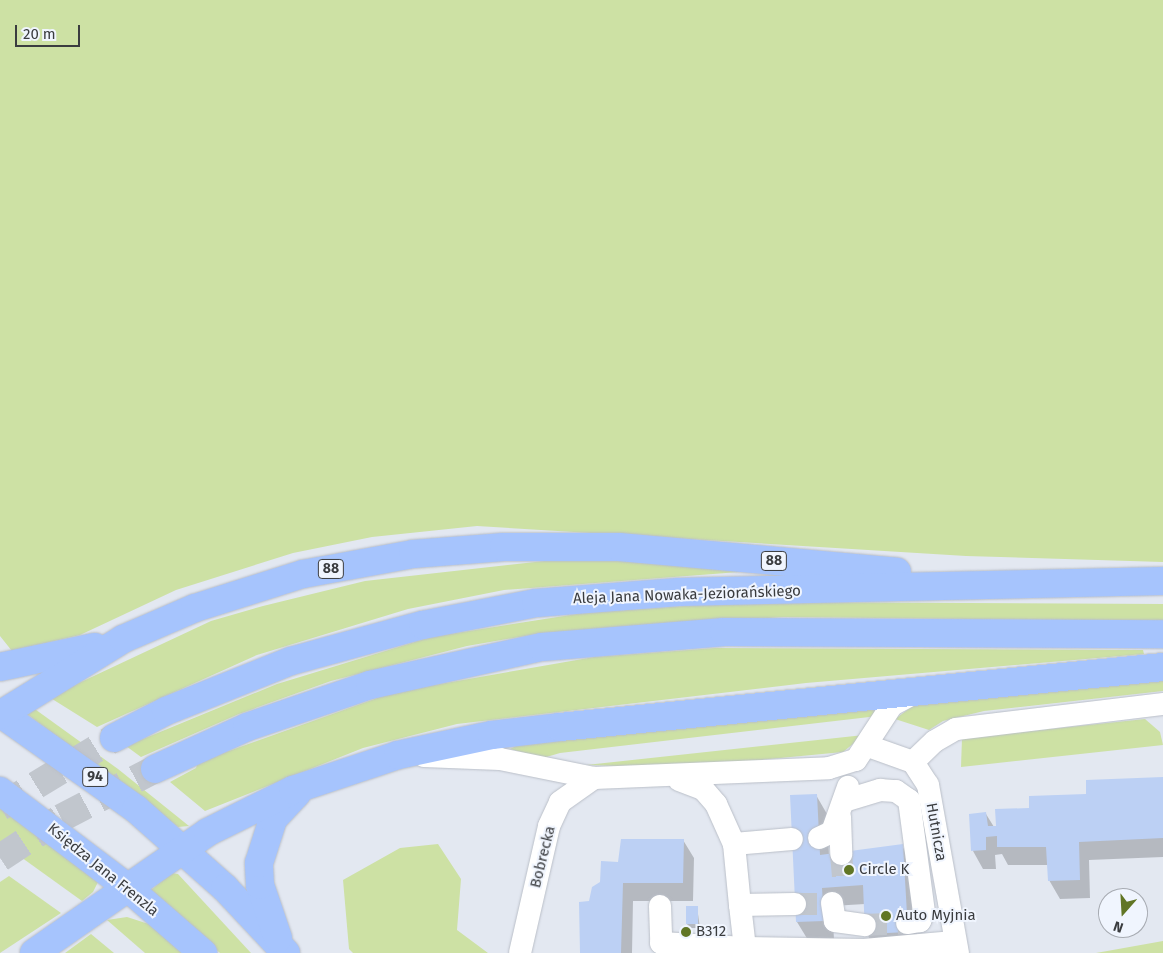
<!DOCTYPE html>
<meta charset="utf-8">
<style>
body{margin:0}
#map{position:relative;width:1163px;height:953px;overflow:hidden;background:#e3e8f1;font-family:"Fira Sans",sans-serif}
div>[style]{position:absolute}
.green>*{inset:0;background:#cde1a4}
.shadow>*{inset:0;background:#0003}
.building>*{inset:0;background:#bcd0f4;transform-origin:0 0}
.minor-tunnel>*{height:22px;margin-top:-11px;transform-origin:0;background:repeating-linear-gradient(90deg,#c1c6cd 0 22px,transparent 0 33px)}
.major-tunnel>*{height:28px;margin-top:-14px;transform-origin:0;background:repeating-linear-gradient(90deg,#c1c6cd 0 28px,transparent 0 42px)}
.roads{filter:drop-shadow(0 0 1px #babfc8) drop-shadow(0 0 1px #babfc8)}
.minor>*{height:22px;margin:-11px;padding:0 11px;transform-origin:11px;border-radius:11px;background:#fff}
.major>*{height:28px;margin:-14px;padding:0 14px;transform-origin:14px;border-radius:14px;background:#a6c4fd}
.dots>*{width:14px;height:14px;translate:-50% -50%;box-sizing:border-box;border:2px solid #f0f5fe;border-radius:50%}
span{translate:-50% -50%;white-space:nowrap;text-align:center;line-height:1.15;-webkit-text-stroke:4px #f0f5fe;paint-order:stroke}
.shield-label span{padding:1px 4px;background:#f0f5fe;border:1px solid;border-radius:4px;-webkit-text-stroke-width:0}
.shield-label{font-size:14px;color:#3a3c3f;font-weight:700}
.street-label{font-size:15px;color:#3a3c3f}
.poi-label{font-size:15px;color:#3a3c3f}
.left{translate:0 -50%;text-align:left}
.north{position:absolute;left:1098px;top:888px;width:50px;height:50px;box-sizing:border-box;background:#f0f5fe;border:1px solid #a7abb2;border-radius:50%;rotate:199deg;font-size:14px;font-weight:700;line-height:20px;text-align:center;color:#3a3c3f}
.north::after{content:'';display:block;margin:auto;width:18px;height:22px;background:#617625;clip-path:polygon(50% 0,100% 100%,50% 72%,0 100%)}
.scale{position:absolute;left:15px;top:25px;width:65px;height:22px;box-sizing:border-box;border:2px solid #3a3c3f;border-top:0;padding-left:6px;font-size:15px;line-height:18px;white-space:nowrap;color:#3a3c3f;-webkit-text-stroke:4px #f0f5fe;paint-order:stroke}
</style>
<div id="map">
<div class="green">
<div style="clip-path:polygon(0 0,1163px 0,1163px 562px,966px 556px,477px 526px,372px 537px,293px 553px,176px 590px,80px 635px,12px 651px,0 636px)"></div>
<div style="clip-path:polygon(553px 560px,652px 561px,752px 571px,504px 590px,408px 609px,257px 655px,97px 727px,49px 697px,211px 621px,263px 606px,365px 581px)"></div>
<div style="clip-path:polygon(743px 602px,1163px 604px,1163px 621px,783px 617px,542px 633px,467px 646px,331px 681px,239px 714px,141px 757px,126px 746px,277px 684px,431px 637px,583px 613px)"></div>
<div style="clip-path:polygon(715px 648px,1143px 650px,1144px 654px,806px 683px,457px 724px,363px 748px,205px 811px,170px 782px,196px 768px,198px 762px,394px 692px,594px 657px)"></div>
<div style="clip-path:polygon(1163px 679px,1163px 691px,984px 711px,943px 721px,929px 730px,895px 719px,914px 705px)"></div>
<div style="clip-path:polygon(32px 707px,118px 769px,189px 826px,178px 827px,27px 714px)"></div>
<div style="clip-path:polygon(874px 708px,878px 716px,560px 753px,543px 758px,510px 749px,518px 745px)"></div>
<div style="clip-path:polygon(1145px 719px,1160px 732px,1163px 745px,961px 767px,962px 738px)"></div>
<div style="clip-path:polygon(864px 735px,843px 752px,678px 768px,586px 765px)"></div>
<div style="clip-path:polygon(0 805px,99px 880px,93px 892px,82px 901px,0 842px)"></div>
<div style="clip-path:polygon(438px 844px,461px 879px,457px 930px,488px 953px,353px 953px,349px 949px,343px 880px,400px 848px)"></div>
<div style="clip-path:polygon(171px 873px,178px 874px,251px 953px,220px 953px,150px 891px)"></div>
<div style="clip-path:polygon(9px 876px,61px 913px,0 953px,0 882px)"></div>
<div style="clip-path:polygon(127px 917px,155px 926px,189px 953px,145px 953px,107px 920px)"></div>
<div style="clip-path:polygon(91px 934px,114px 953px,65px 953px)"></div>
<div style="clip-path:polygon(1163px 941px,1163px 953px,1096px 953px)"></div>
</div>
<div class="shadow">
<div style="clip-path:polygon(1163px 779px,1163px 857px,1089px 860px,1090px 898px,1060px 899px,1049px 880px,1048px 865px,1008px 865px,1002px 854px,995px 855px,996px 869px,983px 869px,973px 851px,971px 815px,986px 814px,994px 827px,1030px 809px)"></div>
<div style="clip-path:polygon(816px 795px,827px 814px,829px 855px,902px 846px,913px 864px,918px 950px,877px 952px,867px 934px,865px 904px,832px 906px,834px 939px,808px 940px,797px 922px,791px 796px)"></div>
<div style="clip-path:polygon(683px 840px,694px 858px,693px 901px,633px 901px,632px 953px,582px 953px,590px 902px,601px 883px,619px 863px)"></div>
<div style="clip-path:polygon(697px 907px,700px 928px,690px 928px,687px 924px)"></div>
</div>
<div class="building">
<div style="clip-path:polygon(1163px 777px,1163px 838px,1079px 842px,1080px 880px,1048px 881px,1046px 847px,997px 847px,997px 836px,986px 837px,986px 850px,971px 851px,969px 814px,986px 812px,988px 826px,996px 826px,995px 809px,1029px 808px,1029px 796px,1086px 794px,1086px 780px)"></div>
<div style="clip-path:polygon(817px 794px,820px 855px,903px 844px,908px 932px,865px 934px,863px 885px,822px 888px,824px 921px,796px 922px,790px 795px)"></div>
<div style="clip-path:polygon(621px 839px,684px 839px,683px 883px,623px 883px,621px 953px,580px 953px,579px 902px,589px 901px,592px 887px,600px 882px,601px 861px,618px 862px)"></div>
<div style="left:686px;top:906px;width:12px;height:18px"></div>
<div style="left:681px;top:929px;width:11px;height:7px"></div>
</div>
<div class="minor-tunnel">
<div style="left:841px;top:854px;width:32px;rotate:85deg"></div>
<div style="left:795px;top:904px;width:28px"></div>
<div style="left:865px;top:925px;width:42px;rotate:-2.7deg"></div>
</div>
<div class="major-tunnel">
<div style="left:0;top:807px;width:133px;rotate:-31.2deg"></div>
<div style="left:0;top:858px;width:73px;rotate:-33.3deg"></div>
<div style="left:61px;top:818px;width:106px;rotate:-27.5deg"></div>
</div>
<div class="roads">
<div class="minor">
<div style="left:868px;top:746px;width:48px;rotate:19.6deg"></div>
<div style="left:913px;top:762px;width:27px;rotate:57deg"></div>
<div style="left:928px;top:785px;width:171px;rotate:79.9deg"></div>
<div style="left:424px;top:756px;width:76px;rotate:2.3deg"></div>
<div style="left:500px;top:759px;width:96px;rotate:11.4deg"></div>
<div style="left:594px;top:778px;width:235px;rotate:-2.4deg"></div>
<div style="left:829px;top:768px;width:28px;rotate:-17deg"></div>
<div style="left:856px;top:760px;width:66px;rotate:-56.8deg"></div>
<div style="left:892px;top:705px;width:24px;rotate:-28deg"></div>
<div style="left:913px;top:762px;width:30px;rotate:-44deg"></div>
<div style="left:935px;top:741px;width:24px;rotate:-30deg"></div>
<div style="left:956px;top:729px;width:209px;rotate:-6.9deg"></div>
<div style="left:679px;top:780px;width:26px;rotate:21deg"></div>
<div style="left:703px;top:789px;width:20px;rotate:49deg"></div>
<div style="left:716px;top:804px;width:44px;rotate:65.8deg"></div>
<div style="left:734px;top:844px;width:58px;rotate:-4.9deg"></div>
<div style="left:844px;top:801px;width:38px;rotate:-17deg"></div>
<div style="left:880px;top:790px;width:16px;rotate:4deg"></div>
<div style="left:896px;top:791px;width:16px;rotate:35deg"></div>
<div style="left:909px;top:800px;width:113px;rotate:82.4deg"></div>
<div style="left:924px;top:912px;width:10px;rotate:114deg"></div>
<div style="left:920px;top:921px;width:13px;rotate:171deg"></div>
<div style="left:840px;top:817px;width:37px;rotate:88deg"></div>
<div style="left:819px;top:838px;width:14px;rotate:-25deg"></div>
<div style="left:832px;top:832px;width:48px;rotate:-70.4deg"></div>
<div style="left:734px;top:844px;width:61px;rotate:84.4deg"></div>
<div style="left:740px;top:905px;width:55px;rotate:-1deg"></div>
<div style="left:832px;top:903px;width:18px;rotate:81deg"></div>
<div style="left:835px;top:921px;width:30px;rotate:8deg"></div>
<div style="left:740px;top:905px;width:43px;rotate:83.4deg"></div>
<div style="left:745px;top:948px;width:119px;rotate:1deg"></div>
<div style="left:864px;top:950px;width:90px;rotate:-5.1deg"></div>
<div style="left:660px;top:906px;width:37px;rotate:88deg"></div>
<div style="left:661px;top:943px;width:84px;rotate:3.4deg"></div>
<div style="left:520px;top:953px;width:130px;rotate:-77.1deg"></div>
<div style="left:549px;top:826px;width:26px;rotate:-65deg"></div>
<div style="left:560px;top:802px;width:42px;rotate:-35.2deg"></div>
</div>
<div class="major">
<div style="left:0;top:667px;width:97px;rotate:-11.9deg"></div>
<div style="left:0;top:713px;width:166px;rotate:35.2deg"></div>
<div style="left:136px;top:809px;width:119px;rotate:41.6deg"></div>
<div style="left:225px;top:888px;width:89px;rotate:46.8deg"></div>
<div style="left:0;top:715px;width:145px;rotate:-31.7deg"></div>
<div style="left:123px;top:639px;width:78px;rotate:-23.3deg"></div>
<div style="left:195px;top:608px;width:113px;rotate:-17.5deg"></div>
<div style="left:303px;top:574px;width:112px;rotate:-10.3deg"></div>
<div style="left:413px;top:554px;width:91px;rotate:-4.4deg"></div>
<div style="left:504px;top:547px;width:115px"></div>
<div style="left:619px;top:547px;width:279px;rotate:5.1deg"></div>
<div style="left:114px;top:738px;width:59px;rotate:-27.4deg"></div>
<div style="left:166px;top:711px;width:135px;rotate:-21.8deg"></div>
<div style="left:291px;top:661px;width:137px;rotate:-15.3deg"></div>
<div style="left:423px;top:625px;width:115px;rotate:-11deg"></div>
<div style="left:536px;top:603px;width:143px;rotate:-4.4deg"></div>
<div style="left:679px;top:592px;width:484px;rotate:-1.3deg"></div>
<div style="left:155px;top:769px;width:101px;rotate:-24.5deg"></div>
<div style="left:247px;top:727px;width:130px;rotate:-18.9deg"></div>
<div style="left:370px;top:685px;width:176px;rotate:-12.5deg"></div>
<div style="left:542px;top:647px;width:183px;rotate:-4.7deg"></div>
<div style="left:724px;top:632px;width:439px;rotate:0.3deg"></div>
<div style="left:0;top:791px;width:159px;rotate:37.1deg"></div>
<div style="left:127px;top:887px;width:101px;rotate:41deg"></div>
<div style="left:278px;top:938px;width:56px;rotate:-108.8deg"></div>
<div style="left:260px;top:885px;width:22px;rotate:-93deg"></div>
<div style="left:259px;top:863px;width:46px;rotate:-72.3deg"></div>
<div style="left:273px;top:819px;width:35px;rotate:-47deg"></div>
<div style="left:34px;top:953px;width:212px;rotate:-34.8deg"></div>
<div style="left:208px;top:832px;width:95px;rotate:-26.3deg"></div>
<div style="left:293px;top:790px;width:111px;rotate:-18.4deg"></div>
<div style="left:398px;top:755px;width:96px;rotate:-12deg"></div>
<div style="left:492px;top:735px;width:68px;rotate:-6.7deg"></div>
<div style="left:560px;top:727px;width:606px;rotate:-5.68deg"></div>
</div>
</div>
<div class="dots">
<div style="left:849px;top:870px;background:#617625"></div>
<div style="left:886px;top:916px;background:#617625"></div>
<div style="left:686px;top:932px;background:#617625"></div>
</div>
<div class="shield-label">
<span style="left:774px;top:561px">88</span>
<span style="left:331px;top:569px">88</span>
<span style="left:95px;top:777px">94</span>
</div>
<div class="street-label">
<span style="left:687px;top:595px;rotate:-2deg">Aleja Jana Nowaka-Jeziorańskiego</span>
<span style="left:936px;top:832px;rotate:80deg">Hutnicza</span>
<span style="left:543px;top:857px;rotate:-76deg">Bobrecka</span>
<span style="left:103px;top:870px;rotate:39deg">Księdza Jana Frenzla</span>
</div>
<div class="poi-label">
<span class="left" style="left:859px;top:870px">Circle K</span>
<span class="left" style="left:896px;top:916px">Auto Myjnia</span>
<span class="left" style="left:696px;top:932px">B312</span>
</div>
<div class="north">N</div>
<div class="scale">20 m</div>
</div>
